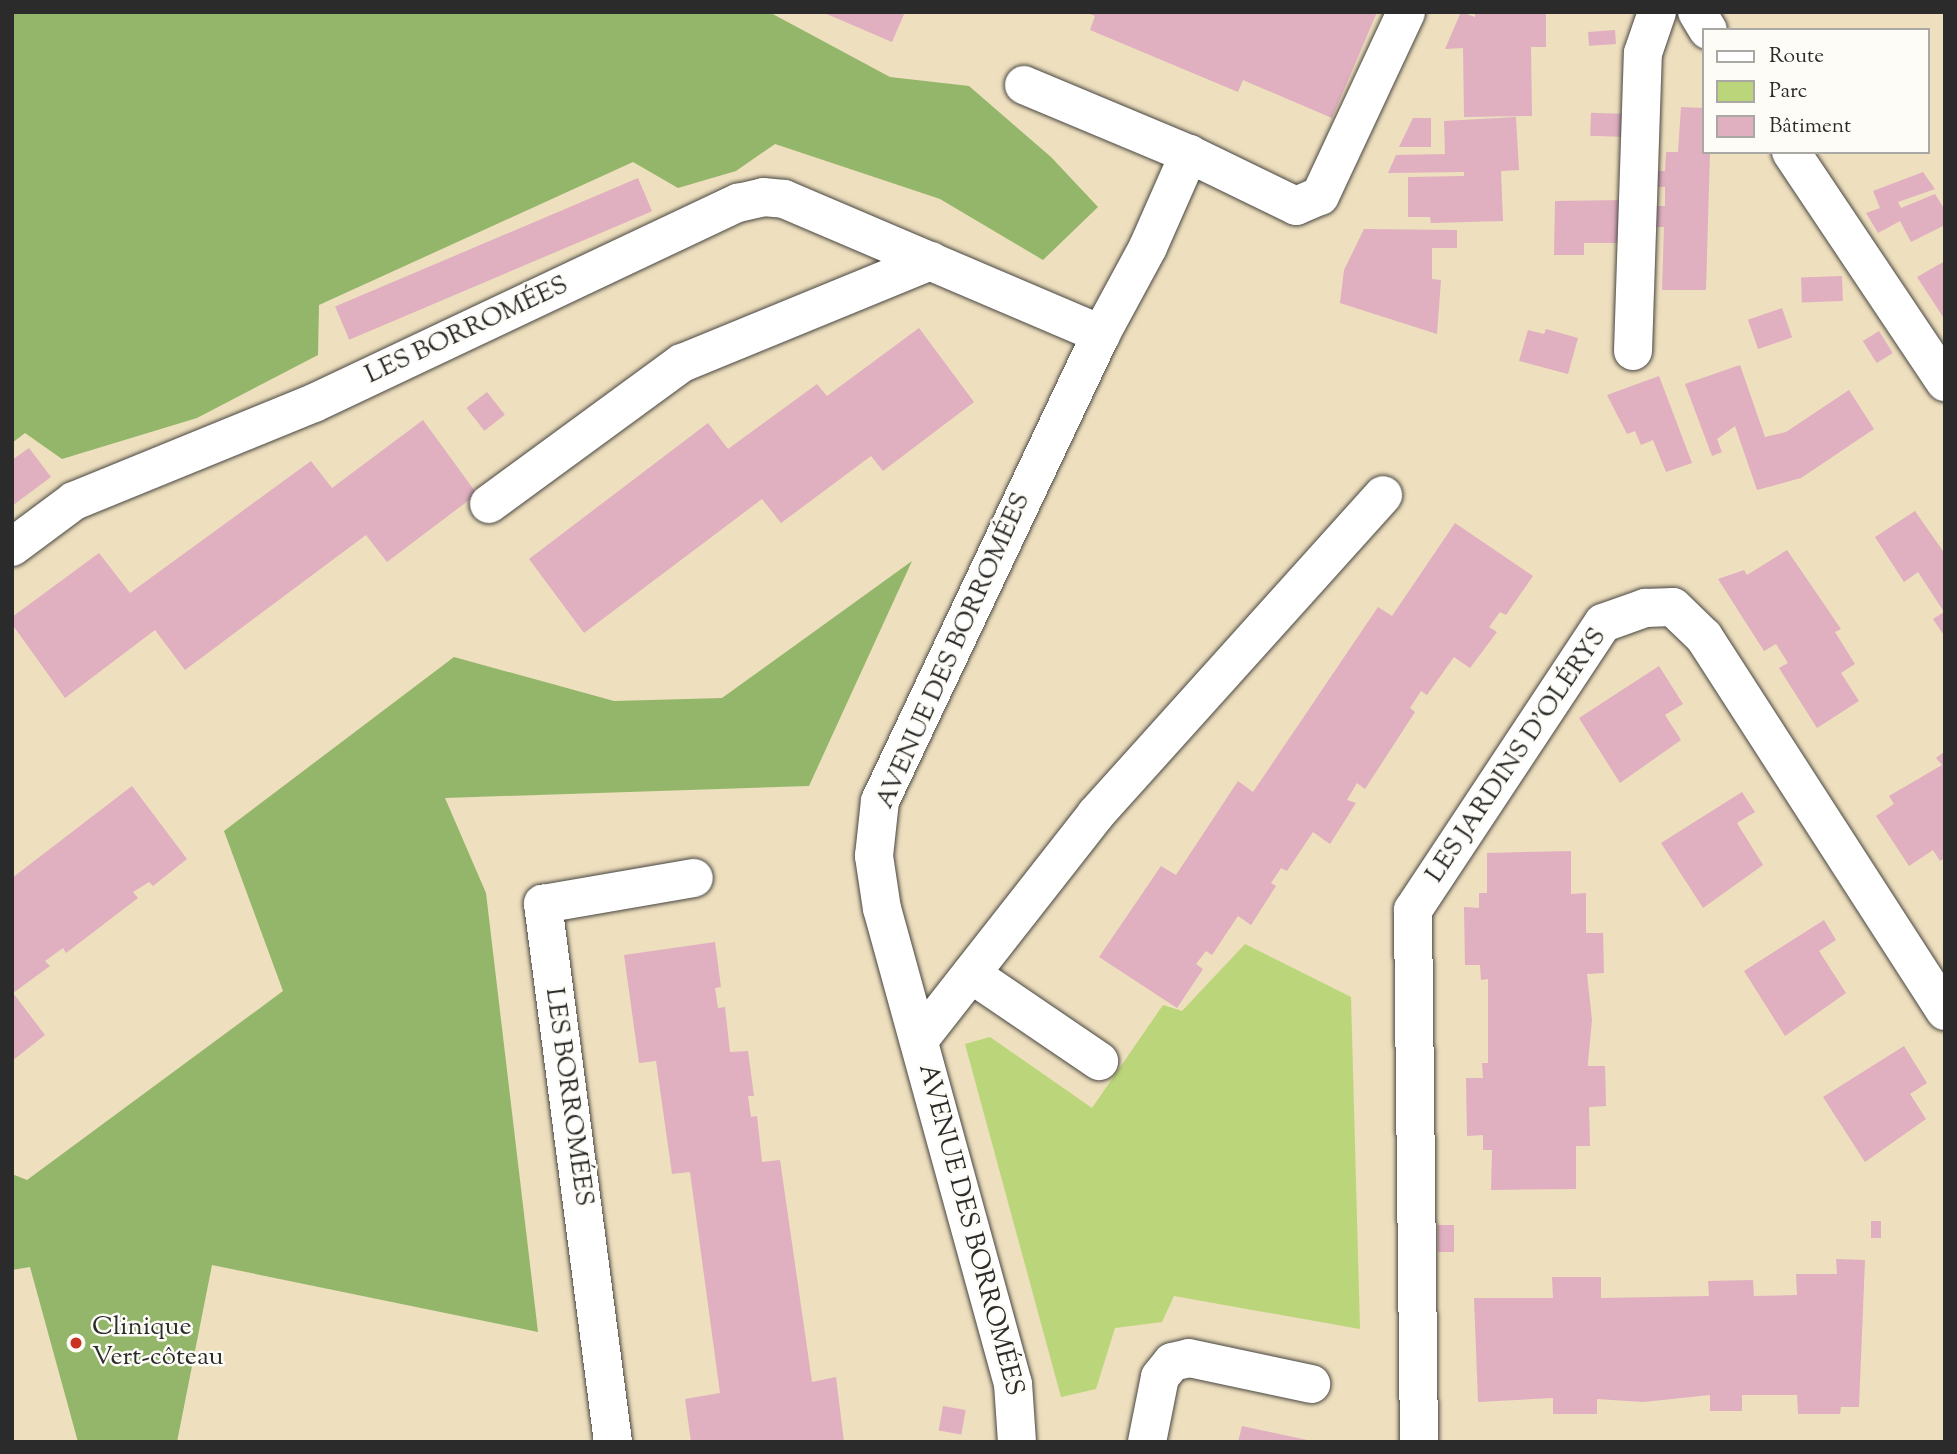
<!DOCTYPE html>
<meta charset="utf-8">
<style>
body{margin:0}
#map{position:relative;width:1957px;height:1454px;overflow:hidden;background:#eedfbe;font-family:"Sorts Mill Goudy",serif}
div>[style]{position:absolute}
.green>*{inset:0;background:#bbd57a}
.forest>*{inset:0;background:#94b66a}
.building>*{inset:0;background:#e0afc0;transform-origin:0 0}
.roads{filter:drop-shadow(0 0 2px #484641) drop-shadow(0 0 2px #484641)}
.minor>*{height:38px;margin:-19px;padding:0 19px;transform-origin:19px;border-radius:19px;background:#fff}
.dots>*{width:19px;height:19px;translate:-50% -50%;box-sizing:border-box;border:4px solid #fdfcf7;border-radius:50%}
span{translate:-50% -50%;white-space:nowrap;text-align:center;line-height:1.15;-webkit-text-stroke:5px #fdfcf7;paint-order:stroke}
.street-label{font-size:26px;color:#2b2b2b}
.poi-label{font-size:26px;color:#2b2b2b}
.left{translate:0 -50%;text-align:left}
.frame{position:absolute;inset:0;border:14px solid #2b2b2b;pointer-events:none}
.legend{position:absolute;left:1702px;top:28px;width:228px;height:126px;box-sizing:border-box;background:#fdfcf7;border:2px solid #a9a8a5;margin:0;padding:9px 12px;list-style:none;font-size:21px;color:#2b2b2b}
.legend li{display:flex;align-items:center;gap:14px;height:35px}
.legend b{width:35px;border:2px solid #a9a8a5}
</style>
<div id="map">
<div class="green">
<div style="clip-path:polygon(1245px 944px,1351px 997px,1360px 1329px,1174px 1296px,1162px 1322px,1115px 1328px,1096px 1389px,1061px 1397px,965px 1044px,990px 1037px,1092px 1108px,1163px 1005px,1182px 1011px)"></div>
</div>
<div class="forest">
<div style="clip-path:polygon(12px 12px,769px 12px,890px 77px,969px 86px,1051px 157px,1098px 207px,1043px 260px,940px 199px,775px 144px,736px 171px,678px 188px,633px 162px,319px 305px,318px 355px,197px 418px,62px 459px,25px 433px,12px 443px)"></div>
<div style="clip-path:polygon(912px 561px,809px 786px,445px 798px,486px 893px,538px 1332px,212px 1265px,177px 1442px,78px 1442px,30px 1267px,12px 1270px,12px 1174px,27px 1180px,283px 991px,224px 831px,454px 657px,614px 701px,722px 698px)"></div>
</div>
<div class="building">
<div style="clip-path:polygon(822px 12px,905px 12px,892px 42px)"></div>
<div style="clip-path:polygon(1085px 12px,1377px 12px,1332px 118px,1243px 80px,1238px 92px,1090px 30px,1095px 16px)"></div>
<div style="clip-path:polygon(1461px 12px,1475px 17px,1475px 12px,1546px 12px,1546px 47px,1531px 47px,1532px 116px,1464px 117px,1463px 48px,1445px 49px)"></div>
<div style="left:1615px;top:30px;width:14px;height:27px;rotate:86deg"></div>
<div style="clip-path:polygon(1681px 107px,1703px 108px,1703px 152px,1710px 152px,1706px 290px,1662px 290px,1664px 227px,1656px 227px,1656px 206px,1665px 206px,1665px 187px,1656px 187px,1656px 171px,1665px 171px,1666px 152px,1678px 152px)"></div>
<div style="left:1627px;top:114px;width:23px;height:36px;rotate:92deg"></div>
<div style="clip-path:polygon(1516px 117px,1519px 170px,1501px 171px,1503px 221px,1431px 223px,1430px 217px,1408px 217px,1408px 177px,1464px 176px,1464px 172px,1388px 173px,1396px 155px,1445px 154px,1444px 121px)"></div>
<div style="clip-path:polygon(1413px 118px,1431px 118px,1431px 147px,1399px 147px)"></div>
<div style="clip-path:polygon(1923px 172px,1935px 189px,1898px 202px,1901px 208px,1935px 194px,1945px 210px,1945px 225px,1911px 242px,1900px 221px,1878px 233px,1866px 213px,1880px 208px,1873px 191px)"></div>
<div style="left:638px;top:178px;width:36px;height:329px;rotate:67deg"></div>
<div style="clip-path:polygon(1624px 200px,1623px 243px,1584px 243px,1584px 255px,1554px 255px,1555px 201px)"></div>
<div style="clip-path:polygon(1364px 229px,1457px 230px,1457px 248px,1432px 248px,1432px 279px,1441px 280px,1437px 334px,1340px 303px,1344px 270px)"></div>
<div style="clip-path:polygon(1945px 261px,1945px 320px,1917px 277px)"></div>
<div style="left:1842px;top:276px;width:25px;height:41px;rotate:88deg"></div>
<div style="left:1782px;top:308px;width:31px;height:36px;rotate:71deg"></div>
<div style="clip-path:polygon(919px 328px,974px 402px,883px 471px,871px 456px,781px 523px,762px 499px,584px 633px,529px 559px,708px 423px,728px 449px,817px 384px,827px 396px)"></div>
<div style="clip-path:polygon(1546px 329px,1578px 338px,1568px 374px,1519px 361px,1528px 330px,1544px 334px)"></div>
<div style="left:1879px;top:331px;width:26px;height:19px;rotate:58deg"></div>
<div style="clip-path:polygon(1740px 365px,1765px 437px,1786px 432px,1849px 390px,1874px 429px,1801px 478px,1757px 490px,1735px 426px,1717px 439px,1722px 452px,1712px 456px,1685px 384px)"></div>
<div style="clip-path:polygon(1659px 376px,1692px 463px,1666px 472px,1653px 440px,1641px 445px,1635px 431px,1627px 434px,1607px 395px)"></div>
<div style="left:487px;top:392px;width:29px;height:26px;rotate:52deg"></div>
<div style="clip-path:polygon(423px 420px,477px 494px,387px 562px,366px 535px,185px 670px,155px 630px,65px 698px,12px 624px,12px 617px,99px 553px,130px 593px,311px 461px,332px 488px)"></div>
<div style="clip-path:polygon(29px 448px,51px 477px,12px 506px,12px 460px)"></div>
<div style="clip-path:polygon(1915px 511px,1945px 554px,1945px 637px,1933px 619px,1944px 612px,1918px 572px,1904px 582px,1875px 537px)"></div>
<div style="clip-path:polygon(1455px 523px,1533px 576px,1506px 615px,1500px 612px,1489px 627px,1497px 632px,1470px 668px,1454px 657px,1427px 695px,1421px 691px,1410px 708px,1415px 712px,1365px 789px,1357px 783px,1347px 800px,1356px 803px,1330px 844px,1313px 832px,1287px 871px,1281px 868px,1271px 883px,1276px 886px,1251px 925px,1238px 916px,1212px 955px,1206px 951px,1196px 964px,1203px 969px,1177px 1008px,1099px 957px,1161px 866px,1176px 875px,1238px 781px,1253px 792px,1378px 607px,1392px 616px)"></div>
<div style="clip-path:polygon(1787px 550px,1841px 629px,1835px 632px,1855px 664px,1841px 673px,1859px 701px,1817px 728px,1779px 668px,1788px 663px,1776px 644px,1764px 651px,1718px 579px,1744px 570px,1747px 575px)"></div>
<div style="clip-path:polygon(1659px 666px,1683px 704px,1665px 715px,1681px 740px,1620px 783px,1579px 718px)"></div>
<div style="clip-path:polygon(1945px 751px,1945px 858px,1940px 861px,1933px 850px,1909px 866px,1876px 816px,1894px 804px,1889px 796px,1942px 765px,1936px 758px)"></div>
<div style="clip-path:polygon(132px 786px,187px 859px,153px 886px,149px 882px,133px 892px,138px 898px,66px 953px,63px 948px,45px 961px,50px 966px,13px 993px,45px 1035px,12px 1061px,12px 878px)"></div>
<div style="clip-path:polygon(1742px 792px,1755px 812px,1737px 823px,1763px 865px,1703px 908px,1661px 843px)"></div>
<div style="clip-path:polygon(1571px 851px,1571px 894px,1586px 893px,1586px 933px,1603px 933px,1604px 973px,1587px 974px,1592px 1020px,1588px 1062px,1588px 1066px,1605px 1066px,1606px 1106px,1589px 1107px,1590px 1146px,1576px 1146px,1576px 1189px,1491px 1190px,1492px 1150px,1483px 1150px,1483px 1135px,1467px 1136px,1466px 1078px,1483px 1078px,1482px 1063px,1488px 1063px,1488px 979px,1481px 980px,1480px 965px,1465px 965px,1464px 907px,1479px 908px,1479px 893px,1487px 893px,1487px 853px)"></div>
<div style="clip-path:polygon(1824px 920px,1836px 940px,1819px 951px,1846px 993px,1785px 1036px,1744px 971px)"></div>
<div style="clip-path:polygon(715px 942px,721px 987px,715px 988px,718px 1008px,725px 1007px,730px 1052px,748px 1051px,754px 1096px,748px 1096px,751px 1117px,757px 1116px,762px 1162px,780px 1160px,812px 1382px,836px 1377px,844px 1442px,691px 1442px,685px 1399px,720px 1393px,690px 1172px,672px 1174px,656px 1061px,639px 1063px,624px 955px)"></div>
<div style="clip-path:polygon(1904px 1046px,1927px 1083px,1910px 1094px,1926px 1119px,1865px 1162px,1823px 1097px)"></div>
<div style="left:1871px;top:1221px;width:10px;height:17px"></div>
<div style="left:1438px;top:1225px;width:16px;height:27px"></div>
<div style="clip-path:polygon(1836px 1259px,1865px 1260px,1859px 1407px,1841px 1407px,1840px 1414px,1798px 1414px,1797px 1395px,1742px 1395px,1742px 1411px,1710px 1411px,1710px 1395px,1643px 1402px,1597px 1399px,1597px 1414px,1553px 1414px,1553px 1398px,1478px 1402px,1474px 1298px,1553px 1298px,1552px 1277px,1601px 1277px,1601px 1298px,1709px 1296px,1708px 1281px,1753px 1280px,1754px 1296px,1797px 1295px,1796px 1274px,1837px 1274px)"></div>
<div style="left:943px;top:1406px;width:23px;height:25px;rotate:10deg"></div>
<div style="clip-path:polygon(1242px 1426px,1312px 1441px,1311px 1442px,1238px 1442px)"></div>
</div>
<div class="roads">
<div class="minor">
<div style="left:1697px;top:12px;width:21px;rotate:59deg"></div>
<div style="left:1024px;top:85px;width:179px;rotate:22.7deg"></div>
<div style="left:1189px;top:154px;width:119px;rotate:25.9deg"></div>
<div style="left:1296px;top:206px;width:26px;rotate:-23deg"></div>
<div style="left:1320px;top:196px;width:203px;rotate:-64.9deg"></div>
<div style="left:1791px;top:152px;width:277px;rotate:56.2deg"></div>
<div style="left:1633px;top:351px;width:298px;rotate:-88.1deg"></div>
<div style="left:1643px;top:53px;width:43px;rotate:-71.1deg"></div>
<div style="left:489px;top:504px;width:239px;rotate:-36.2deg"></div>
<div style="left:682px;top:363px;width:269px;rotate:-22.3deg"></div>
<div style="left:12px;top:547px;width:77px;rotate:-36.6deg"></div>
<div style="left:74px;top:501px;width:259px;rotate:-22.2deg"></div>
<div style="left:314px;top:403px;width:469px;rotate:-25.3deg"></div>
<div style="left:738px;top:203px;width:26px;rotate:-13deg"></div>
<div style="left:763px;top:197px;width:21px;rotate:5deg"></div>
<div style="left:784px;top:199px;width:345px;rotate:23.1deg"></div>
<div style="left:971px;top:974px;width:155px;rotate:34.2deg"></div>
<div style="left:919px;top:1040px;width:287px;rotate:-51.9deg"></div>
<div style="left:1096px;top:814px;width:429px;rotate:-48deg"></div>
<div style="left:613px;top:1442px;width:543px;rotate:-97.41deg"></div>
<div style="left:543px;top:904px;width:153px;rotate:-9.8deg"></div>
<div style="left:1017px;top:1442px;width:58px;rotate:-93.9deg"></div>
<div style="left:1013px;top:1384px;width:493px;rotate:-105.4deg"></div>
<div style="left:882px;top:909px;width:54px;rotate:-98.6deg"></div>
<div style="left:874px;top:856px;width:55px;rotate:-83.8deg"></div>
<div style="left:880px;top:801px;width:517px;rotate:-64.67deg"></div>
<div style="left:1101px;top:334px;width:99px;rotate:-61.6deg"></div>
<div style="left:1148px;top:247px;width:102px;rotate:-66.2deg"></div>
<div style="left:1147px;top:1442px;width:66px;rotate:-78.7deg"></div>
<div style="left:1160px;top:1377px;width:19px;rotate:-51deg"></div>
<div style="left:1172px;top:1362px;width:17px;rotate:-13deg"></div>
<div style="left:1189px;top:1358px;width:125px;rotate:12deg"></div>
<div style="left:1419px;top:1442px;width:532px;rotate:-90.65deg"></div>
<div style="left:1413px;top:910px;width:344px;rotate:-56.5deg"></div>
<div style="left:1603px;top:623px;width:45px;rotate:-19.7deg"></div>
<div style="left:1645px;top:608px;width:28px;rotate:-2deg"></div>
<div style="left:1673px;top:607px;width:43px;rotate:44.1deg"></div>
<div style="left:1704px;top:637px;width:445px;rotate:57.2deg"></div>
</div>
</div>
<div class="dots">
<div style="left:76px;top:1343px;background:#c8321e"></div>
</div>
<div class="street-label">
<span style="left:467px;top:331px;rotate:-25deg">LES BORROMÉES</span>
<span style="left:954px;top:651px;rotate:-66deg">AVENUE DES BORROMÉES</span>
<span style="left:1517px;top:756px;rotate:-56deg">LES JARDINS D'OLÉRYS</span>
<span style="left:568px;top:1097px;rotate:82deg">LES BORROMÉES</span>
<span style="left:970px;top:1230px;rotate:75deg">AVENUE DES BORROMÉES</span>
</div>
<div class="poi-label">
<span class="left" style="left:92px;top:1343px">Clinique<br>Vert-côteau</span>
</div>
<div class="frame"></div>
<ul class="legend">
<li><b style="height:9px;background:#fff"></b>Route</li>
<li><b style="height:19px;background:#bbd57a"></b>Parc</li>
<li><b style="height:19px;background:#e0afc0"></b>Bâtiment</li>
</ul>
</div>
